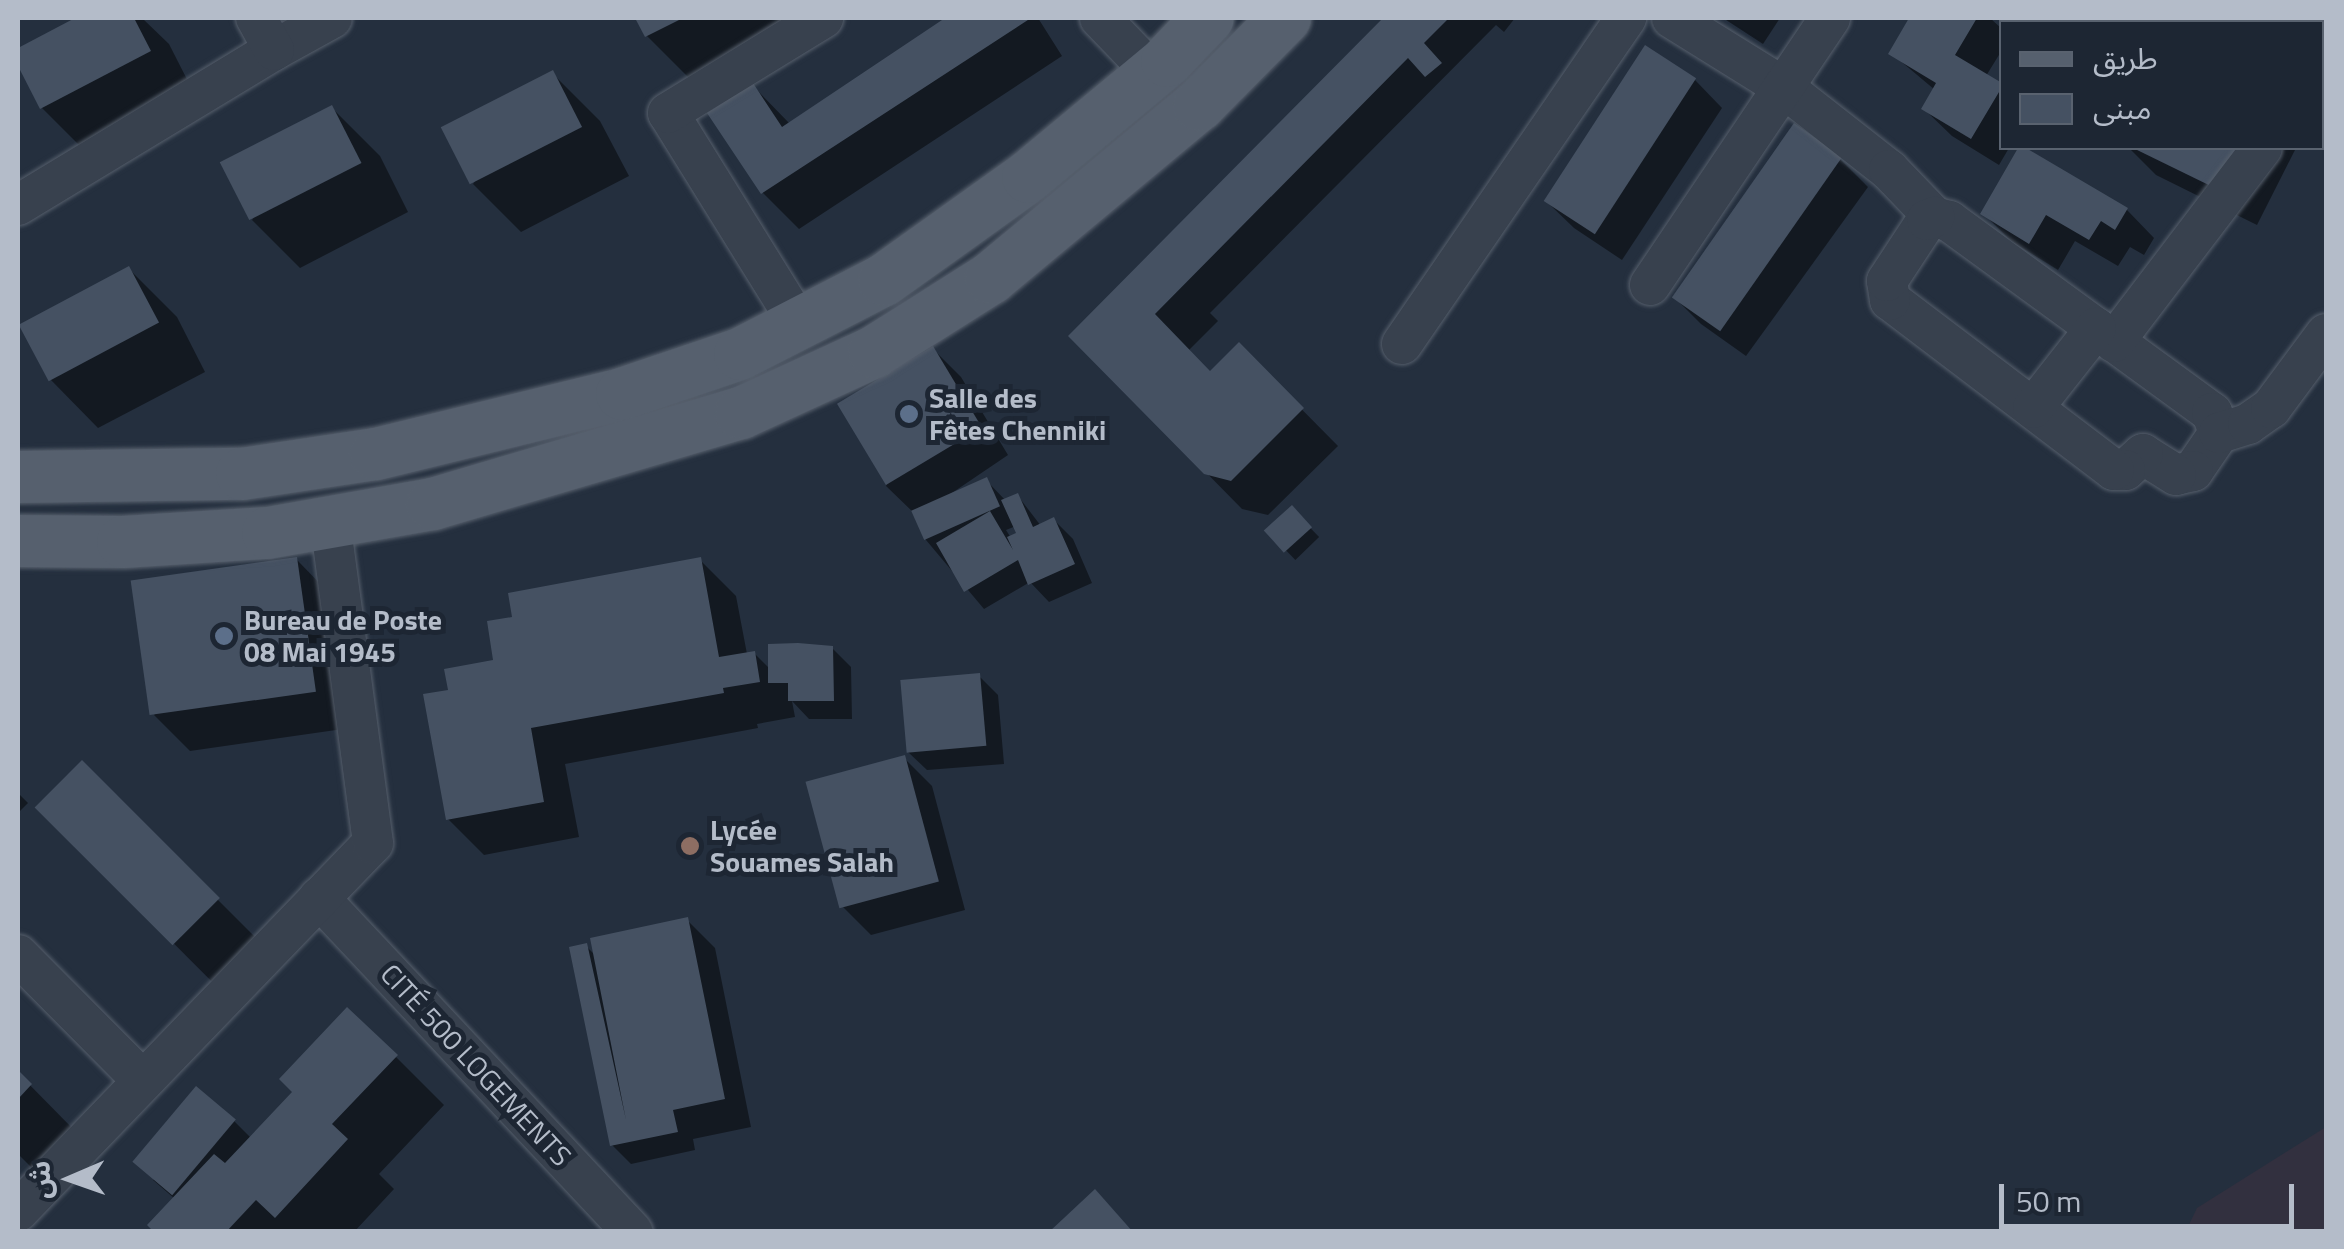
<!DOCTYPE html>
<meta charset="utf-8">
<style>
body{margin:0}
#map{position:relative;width:2344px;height:1249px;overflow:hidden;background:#242f3e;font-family:"Titillium Web","Noto Sans Arabic",sans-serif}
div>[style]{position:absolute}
.medical>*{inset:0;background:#32303f}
.shadow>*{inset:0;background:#0007;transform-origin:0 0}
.building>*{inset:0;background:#455162;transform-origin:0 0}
.roads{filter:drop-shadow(0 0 2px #565f6c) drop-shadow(0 0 2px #565f6c)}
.minor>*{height:40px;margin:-20px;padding:0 20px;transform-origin:20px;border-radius:20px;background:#38414e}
.major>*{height:52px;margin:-26px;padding:0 26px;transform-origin:26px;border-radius:26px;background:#56606e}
.dots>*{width:28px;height:28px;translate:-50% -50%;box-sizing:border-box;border:5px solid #1d2633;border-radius:50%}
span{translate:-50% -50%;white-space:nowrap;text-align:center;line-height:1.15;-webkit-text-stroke:10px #1d2633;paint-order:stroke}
.poi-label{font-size:28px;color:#b4bcc9;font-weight:700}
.left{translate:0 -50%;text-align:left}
.street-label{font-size:28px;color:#b4bcc9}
.frame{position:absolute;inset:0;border:20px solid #b4bcc9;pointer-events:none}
.legend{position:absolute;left:1999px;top:20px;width:325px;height:130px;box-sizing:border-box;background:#1d2633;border:2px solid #59626f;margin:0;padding:12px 18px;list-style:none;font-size:30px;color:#b4bcc9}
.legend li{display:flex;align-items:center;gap:20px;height:50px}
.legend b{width:50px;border:2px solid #59626f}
.north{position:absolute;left:20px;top:1129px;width:100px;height:100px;-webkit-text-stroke:8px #1d2633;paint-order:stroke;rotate:268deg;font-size:28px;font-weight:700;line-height:40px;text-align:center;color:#b4bcc9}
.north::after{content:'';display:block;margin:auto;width:35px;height:45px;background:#b4bcc9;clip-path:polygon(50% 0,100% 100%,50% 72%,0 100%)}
.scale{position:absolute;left:1999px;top:1184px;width:295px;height:45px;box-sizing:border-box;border:5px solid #b4bcc9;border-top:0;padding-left:12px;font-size:30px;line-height:35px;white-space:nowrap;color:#b4bcc9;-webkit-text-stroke:8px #1d2633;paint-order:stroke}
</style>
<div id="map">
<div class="medical">
<div style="clip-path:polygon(2326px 1127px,2326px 1231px,2186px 1231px,2197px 1208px)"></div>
</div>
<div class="shadow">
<div style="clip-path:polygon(80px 18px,142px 18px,169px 44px,197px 99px,90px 156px,42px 108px,18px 60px,18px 50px)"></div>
<div style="clip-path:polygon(638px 18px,798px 18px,695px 84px,647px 36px)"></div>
<div style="clip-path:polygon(948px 18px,1038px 18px,1062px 56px,799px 229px,763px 193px,711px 113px,753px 86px,790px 124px)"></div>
<div style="clip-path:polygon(1387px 18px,1515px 18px,1504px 32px,1496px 25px,1210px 313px,1218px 321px,1188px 351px,1211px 374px,1239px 346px,1338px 446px,1268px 515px,1242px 509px,1072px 336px)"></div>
<div style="clip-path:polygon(1723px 18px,1780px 18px,1763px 44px)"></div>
<div style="clip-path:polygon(1912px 18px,1990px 18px,2002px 29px,2002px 50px,1986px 76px,2002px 86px,2002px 148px,2009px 148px,1999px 165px,1952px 136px,1924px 109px,1935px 90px,1891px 53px)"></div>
<div style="left:2057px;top:18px;width:215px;height:4px"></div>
<div style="clip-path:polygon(552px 73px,600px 121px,629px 176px,521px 232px,473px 184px)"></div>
<div style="clip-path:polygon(1695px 80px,1722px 108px,1622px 260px,1574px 228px,1546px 201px)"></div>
<div style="clip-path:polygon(332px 108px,380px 156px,408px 212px,300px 268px,252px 220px)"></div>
<div style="clip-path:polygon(2021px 148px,2127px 210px,2154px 238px,2144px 255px,2130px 247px,2118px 266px,2075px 241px,2058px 270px,2011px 241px,1983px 213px)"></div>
<div style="clip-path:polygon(2129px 148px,2296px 148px,2257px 225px,2156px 175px)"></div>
<div style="clip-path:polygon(1840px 159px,1868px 187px,1746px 356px,1701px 324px,1673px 296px)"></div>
<div style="clip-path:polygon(129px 269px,177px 317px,205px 372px,98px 428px,50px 379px)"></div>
<div style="clip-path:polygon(evenodd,933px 349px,961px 377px,1008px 455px,943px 499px,986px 480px,1006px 501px,1018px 496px,1041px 526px,1054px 520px,1073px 539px,1092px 583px,1049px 602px,1030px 582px,984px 609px,926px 540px,915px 514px,886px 486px,933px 349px,1016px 526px,1019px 534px,1011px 538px,1006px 530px,1016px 526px)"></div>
<div style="left:1292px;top:509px;width:39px;height:33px;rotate:46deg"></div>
<div style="clip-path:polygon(297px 560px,332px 596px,350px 728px,190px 751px,154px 715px)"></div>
<div style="clip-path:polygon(700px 560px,736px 596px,747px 654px,754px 653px,771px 670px,832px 648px,851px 667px,852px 719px,809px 719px,792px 701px,795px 717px,757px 724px,758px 728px,565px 764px,579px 837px,484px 855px,448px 819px,451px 692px,496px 662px,515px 619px)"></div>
<div style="clip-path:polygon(979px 676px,998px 695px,1004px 764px,927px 770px,908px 752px)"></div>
<div style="clip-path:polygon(904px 758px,932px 786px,965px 910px,871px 935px,843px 907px)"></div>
<div style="left:82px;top:764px;width:260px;height:62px;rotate:45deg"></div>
<div style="clip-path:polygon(18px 793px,28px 803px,18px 813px)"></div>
<div style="clip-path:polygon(687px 920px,715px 948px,751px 1127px,693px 1139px,695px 1150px,631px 1164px,612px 1145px,586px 946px,596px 956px)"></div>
<div style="clip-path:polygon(396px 1057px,444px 1105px,379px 1174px,394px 1189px,354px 1232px,158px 1232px,175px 1199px,153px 1180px,234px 1121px,251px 1138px,295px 1092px)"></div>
<div style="clip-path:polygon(18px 1073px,78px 1134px,38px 1174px,18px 1154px)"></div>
</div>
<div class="building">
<div style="clip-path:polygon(75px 18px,134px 18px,151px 51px,40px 109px,18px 66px,18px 48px)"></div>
<div style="clip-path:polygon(635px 18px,683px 18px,645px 37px)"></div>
<div style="clip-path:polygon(945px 18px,1031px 18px,761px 194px,707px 113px,753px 83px,782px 127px)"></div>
<div style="clip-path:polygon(1383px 18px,1449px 18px,1424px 43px,1442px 63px,1425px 77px,1408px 58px,1155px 314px,1210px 371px,1239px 342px,1304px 408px,1231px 481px,1204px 474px,1068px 336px)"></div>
<div style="clip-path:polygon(1909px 18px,1977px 18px,1955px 55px,2002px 83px,2002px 87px,1971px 139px,1921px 109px,1936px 83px,1888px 54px)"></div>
<div style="left:2055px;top:18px;width:179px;height:5px"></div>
<div style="left:1645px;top:45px;width:61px;height:186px;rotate:33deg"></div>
<div style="left:553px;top:70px;width:64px;height:126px;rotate:63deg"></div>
<div style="left:332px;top:105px;width:65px;height:126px;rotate:63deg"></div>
<div style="left:1794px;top:123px;width:59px;height:213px;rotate:35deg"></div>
<div style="clip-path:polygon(2018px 148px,2026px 148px,2128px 208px,2115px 230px,2101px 221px,2089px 240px,2046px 215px,2029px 244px,1980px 214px)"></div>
<div style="clip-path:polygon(2133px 148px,2243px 148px,2221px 191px)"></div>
<div style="left:129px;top:266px;width:64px;height:125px;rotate:62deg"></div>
<div style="left:933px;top:346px;width:95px;height:112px;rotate:59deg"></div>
<div style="left:987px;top:477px;width:32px;height:83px;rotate:66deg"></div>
<div style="clip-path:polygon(1018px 493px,1033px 527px,1054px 517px,1075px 564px,1028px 585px,1018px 560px,964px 592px,936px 543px,990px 511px,1013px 550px,1007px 537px,1016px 533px,1001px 500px)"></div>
<div style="left:1292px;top:505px;width:30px;height:38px;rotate:48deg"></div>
<div style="left:297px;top:557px;width:136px;height:168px;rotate:82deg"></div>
<div style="clip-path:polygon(701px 557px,719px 657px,755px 651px,760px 682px,723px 688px,724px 693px,531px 728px,544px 802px,446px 820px,423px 694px,448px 690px,444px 669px,493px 660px,487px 621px,512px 617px,508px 593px)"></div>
<div style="clip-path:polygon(798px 643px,833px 646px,834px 701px,788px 701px,788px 683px,768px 683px,768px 644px)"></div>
<div style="left:980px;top:673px;width:73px;height:80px;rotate:85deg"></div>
<div style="left:905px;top:755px;width:131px;height:103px;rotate:75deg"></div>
<div style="left:82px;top:760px;width:195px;height:67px;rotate:45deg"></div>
<div style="clip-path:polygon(688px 917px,725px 1099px,673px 1110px,678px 1132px,610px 1146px,569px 947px,587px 943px,626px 1120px,590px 938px)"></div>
<div style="clip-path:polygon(347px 1007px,398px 1055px,332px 1124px,348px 1139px,275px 1218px,256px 1200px,226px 1232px,154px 1232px,147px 1225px,214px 1154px,225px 1163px,292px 1092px,279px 1079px)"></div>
<div style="clip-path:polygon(18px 1070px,32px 1084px,18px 1099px)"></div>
<div style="left:196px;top:1086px;width:52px;height:99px;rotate:40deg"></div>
<div style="clip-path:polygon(1095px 1189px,1133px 1232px,1049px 1232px)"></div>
</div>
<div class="roads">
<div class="minor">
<div style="left:1100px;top:18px;width:76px;rotate:46.1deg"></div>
<div style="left:1672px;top:18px;width:131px;rotate:31.9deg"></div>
<div style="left:1783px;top:87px;width:135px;rotate:38.1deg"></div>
<div style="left:1889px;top:170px;width:65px;rotate:46.2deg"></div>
<div style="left:2324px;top:18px;width:2px;rotate:27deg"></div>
<div style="left:274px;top:50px;width:66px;rotate:-28.9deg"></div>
<div style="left:2322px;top:70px;width:8px;rotate:-60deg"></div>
<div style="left:18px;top:205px;width:299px;rotate:-31.2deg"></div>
<div style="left:274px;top:50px;width:37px;rotate:-119deg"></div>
<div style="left:1934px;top:217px;width:16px;rotate:15deg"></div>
<div style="left:1949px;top:221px;width:326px;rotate:36.1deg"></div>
<div style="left:2212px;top:413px;width:21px;rotate:71deg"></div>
<div style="left:2219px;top:433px;width:46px;rotate:124.4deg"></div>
<div style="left:2193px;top:471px;width:17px;rotate:167deg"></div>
<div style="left:2176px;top:475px;width:39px;rotate:-148deg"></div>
<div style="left:2143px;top:454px;width:24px;rotate:138deg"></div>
<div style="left:2125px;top:470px;width:11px;rotate:180deg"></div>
<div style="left:2114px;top:470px;width:281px;rotate:-142.8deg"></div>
<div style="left:1890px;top:300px;width:19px;rotate:-99deg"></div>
<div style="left:1887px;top:281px;width:73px;rotate:-56.7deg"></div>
<div style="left:1927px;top:220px;width:8px;rotate:-23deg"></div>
<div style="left:1650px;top:285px;width:322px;rotate:-56deg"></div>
<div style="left:799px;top:324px;width:248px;rotate:-121.8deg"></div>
<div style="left:668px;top:113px;width:182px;rotate:-31.5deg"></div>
<div style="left:2114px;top:342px;width:244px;rotate:-52.7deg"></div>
<div style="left:1402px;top:344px;width:396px;rotate:-55.5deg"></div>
<div style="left:2033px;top:408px;width:102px;rotate:-51.8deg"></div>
<div style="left:2219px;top:433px;width:30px;rotate:-17deg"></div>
<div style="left:2248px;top:424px;width:28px;rotate:-35deg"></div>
<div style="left:2271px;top:408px;width:92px;rotate:-53.4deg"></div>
<div style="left:319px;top:898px;width:458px;rotate:46.8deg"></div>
<div style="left:18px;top:955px;width:177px;rotate:45.2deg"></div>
<div style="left:18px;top:1211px;width:511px;rotate:-46.03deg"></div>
<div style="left:373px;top:843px;width:324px;rotate:-97.6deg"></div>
</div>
<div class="major">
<div style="left:18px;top:477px;width:224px;rotate:-0.8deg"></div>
<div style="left:242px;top:474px;width:135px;rotate:-8.5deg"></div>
<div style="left:376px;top:454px;width:253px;rotate:-13.7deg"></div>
<div style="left:622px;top:394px;width:125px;rotate:-18.7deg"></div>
<div style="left:740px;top:354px;width:162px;rotate:-27.2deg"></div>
<div style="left:884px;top:280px;width:177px;rotate:-35.6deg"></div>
<div style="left:1028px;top:177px;width:181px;rotate:-39.8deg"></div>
<div style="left:1167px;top:61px;width:59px;rotate:-46.4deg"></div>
<div style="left:18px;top:541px;width:105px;rotate:0.5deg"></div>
<div style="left:123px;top:542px;width:145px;rotate:-3.6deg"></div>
<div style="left:268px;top:533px;width:168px;rotate:-10deg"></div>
<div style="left:433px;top:504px;width:321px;rotate:-16.5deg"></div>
<div style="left:741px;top:413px;width:146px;rotate:-24.6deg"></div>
<div style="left:874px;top:352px;width:138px;rotate:-32.3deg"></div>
<div style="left:991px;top:278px;width:271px;rotate:-39.8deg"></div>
<div style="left:1199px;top:105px;width:122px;rotate:-45.3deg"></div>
</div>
</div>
<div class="dots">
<div style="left:909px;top:414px;background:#5c6f8a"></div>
<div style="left:224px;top:636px;background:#5c6f8a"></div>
<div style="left:690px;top:846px;background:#8d6e63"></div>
</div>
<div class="poi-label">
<span class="left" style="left:929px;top:414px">Salle des<br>Fêtes Chenniki</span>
<span class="left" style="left:244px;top:636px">Bureau de Poste<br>08 Mai 1945</span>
<span class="left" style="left:710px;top:846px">Lycée<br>Souames Salah</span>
</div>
<div class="street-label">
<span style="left:476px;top:1065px;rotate:47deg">CITÉ 500 LOGEMENTS</span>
</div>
<div class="frame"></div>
<ul class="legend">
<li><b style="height:12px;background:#56606e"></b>طريق</li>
<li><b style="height:28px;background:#455162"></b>مبنى</li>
</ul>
<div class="north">ش</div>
<div class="scale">50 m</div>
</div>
